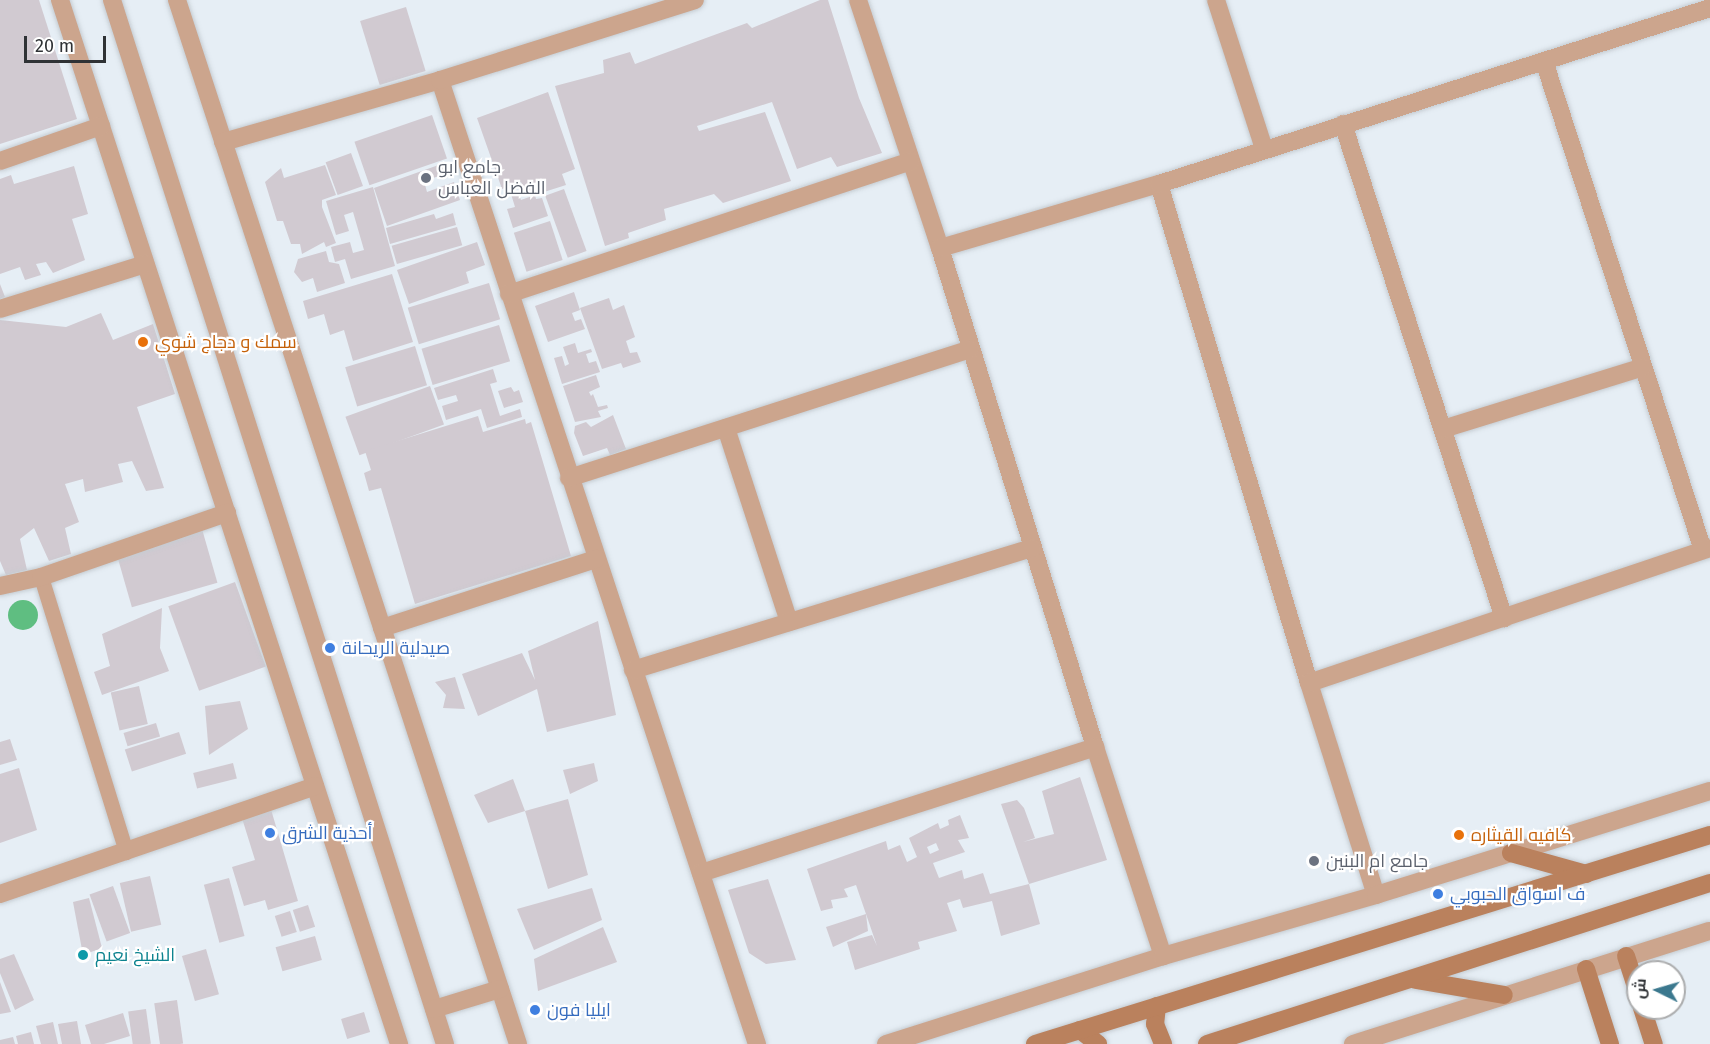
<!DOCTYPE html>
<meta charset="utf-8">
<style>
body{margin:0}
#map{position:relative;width:1710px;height:1044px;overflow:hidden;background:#e6eef5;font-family:"Fira Sans",Cairo,sans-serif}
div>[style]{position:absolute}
.forest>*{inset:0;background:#5fbe81}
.round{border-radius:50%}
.building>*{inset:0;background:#d1cad1;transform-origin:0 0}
.roads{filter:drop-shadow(0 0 2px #c5ccd2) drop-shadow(0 0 2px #c5ccd2)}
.lane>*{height:15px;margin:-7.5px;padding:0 7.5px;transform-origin:7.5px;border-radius:7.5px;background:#cca58d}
.street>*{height:18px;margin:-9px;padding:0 9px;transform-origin:9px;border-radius:9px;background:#cca58d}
.secondary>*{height:18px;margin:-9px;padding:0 9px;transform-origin:9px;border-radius:9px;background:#ba815d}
.dots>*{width:16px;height:16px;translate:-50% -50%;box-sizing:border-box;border:3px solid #fff;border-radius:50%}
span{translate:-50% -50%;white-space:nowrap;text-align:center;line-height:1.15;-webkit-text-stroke:4.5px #fff;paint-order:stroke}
.worship-label{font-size:18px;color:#5b616d}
.left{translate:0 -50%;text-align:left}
.food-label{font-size:18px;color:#c56008}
.shop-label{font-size:18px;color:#366cbe}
.culture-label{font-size:18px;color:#0d838f}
.north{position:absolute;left:1626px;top:960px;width:60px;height:60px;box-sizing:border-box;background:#fff;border:2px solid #acadae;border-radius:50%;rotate:275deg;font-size:16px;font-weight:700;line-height:24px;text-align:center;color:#2f3235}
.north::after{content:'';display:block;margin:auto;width:21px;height:27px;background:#3b788e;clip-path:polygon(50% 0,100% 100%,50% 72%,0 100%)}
.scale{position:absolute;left:24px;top:36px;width:82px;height:27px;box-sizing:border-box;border:3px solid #2f3235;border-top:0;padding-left:8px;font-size:18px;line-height:21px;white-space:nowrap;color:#2f3235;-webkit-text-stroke:4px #fff;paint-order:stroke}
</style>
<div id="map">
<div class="forest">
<div class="round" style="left:8px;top:600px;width:30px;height:30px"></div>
</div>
<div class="building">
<div style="clip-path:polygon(0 0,39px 0,77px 119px,0 144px)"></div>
<div style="clip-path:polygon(820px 0,828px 0,859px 98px,882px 153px,837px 167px,831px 157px,797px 169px,772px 102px,697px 126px,699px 131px,765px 112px,791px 181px,723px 203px,714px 194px,664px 209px,666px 220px,628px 233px,629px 238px,605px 246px,555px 86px,604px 73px,603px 60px,630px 52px,635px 64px,747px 23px,752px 28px)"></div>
<div style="left:406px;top:7px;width:67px;height:48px;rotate:73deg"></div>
<div style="clip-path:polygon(548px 92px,575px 169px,562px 174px,566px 185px,544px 192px,543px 188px,526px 194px,521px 182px,502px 189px,477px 118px)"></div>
<div style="left:432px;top:115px;width:46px;height:82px;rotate:71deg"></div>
<div style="left:351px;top:153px;width:35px;height:27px;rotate:70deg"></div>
<div style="clip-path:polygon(447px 162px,451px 172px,424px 181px,427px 192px,454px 182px,460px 200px,387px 226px,374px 188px)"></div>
<div style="clip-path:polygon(325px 165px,336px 195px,322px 200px,322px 207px,336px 243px,326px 247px,324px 242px,302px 254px,300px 244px,291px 244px,283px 221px,277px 221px,265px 182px,281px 168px,284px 178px)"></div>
<div style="clip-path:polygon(74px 166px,88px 214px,72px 219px,85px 260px,53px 273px,46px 262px,36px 264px,41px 275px,25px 280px,20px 267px,0 274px,0 179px,11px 175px,14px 184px)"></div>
<div style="clip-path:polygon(373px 187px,395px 266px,351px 279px,345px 259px,335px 262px,331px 247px,350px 242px,353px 253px,364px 250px,353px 212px,344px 215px,349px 231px,336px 235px,326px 201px)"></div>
<div style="left:564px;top:189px;width:66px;height:20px;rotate:70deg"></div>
<div style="clip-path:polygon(518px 192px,521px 200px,535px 195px,536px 199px,542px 198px,548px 216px,513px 228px,507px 209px,515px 207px,511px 194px)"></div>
<div style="clip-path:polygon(453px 213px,456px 225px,390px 244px,386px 228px,434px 214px,436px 219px)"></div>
<div style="left:550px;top:221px;width:41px;height:38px;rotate:72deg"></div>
<div style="left:457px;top:227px;width:19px;height:68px;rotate:74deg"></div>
<div style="clip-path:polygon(477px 242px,485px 265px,466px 272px,469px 283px,409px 304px,397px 270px)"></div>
<div style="clip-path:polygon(326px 251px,329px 262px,339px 264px,345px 283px,317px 292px,313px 278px,302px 282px,294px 272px,298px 259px)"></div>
<div style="clip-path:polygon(392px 274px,413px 342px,353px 361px,344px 330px,330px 335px,324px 314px,308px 319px,303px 301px)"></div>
<div style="left:489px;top:283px;width:38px;height:85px;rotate:73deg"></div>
<div style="clip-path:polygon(0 284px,5px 297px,0 299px)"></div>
<div style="clip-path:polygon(574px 292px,580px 310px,572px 313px,575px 321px,581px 319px,585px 329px,548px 342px,535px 306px)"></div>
<div style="clip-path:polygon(609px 298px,613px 310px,624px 305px,635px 337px,626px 341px,630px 353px,637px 352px,641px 362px,623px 368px,621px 363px,602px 369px,580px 308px)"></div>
<div style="clip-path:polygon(101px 313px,113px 340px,153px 324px,175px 394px,137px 407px,164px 488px,146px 491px,132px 461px,118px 464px,123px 482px,85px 492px,83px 479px,65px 484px,79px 522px,65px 528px,71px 554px,49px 561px,34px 528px,20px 539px,27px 570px,6px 575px,0 561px,0 320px,66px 327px)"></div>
<div style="left:499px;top:325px;width:38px;height:81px;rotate:73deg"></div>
<div style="clip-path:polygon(575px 343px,578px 353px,591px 349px,592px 352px,586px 354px,589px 363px,596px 361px,600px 372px,562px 384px,554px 358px,562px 356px,565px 366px,569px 364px,563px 347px)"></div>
<div style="left:415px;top:346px;width:41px;height:73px;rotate:73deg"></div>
<div style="clip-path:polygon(493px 369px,497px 382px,490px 384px,500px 416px,520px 409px,522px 417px,487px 428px,481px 409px,446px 420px,442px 406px,458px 401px,456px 395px,438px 400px,434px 388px)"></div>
<div style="clip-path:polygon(596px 375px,600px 387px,589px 392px,591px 396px,593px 394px,598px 407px,607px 405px,608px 408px,598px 411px,601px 417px,575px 422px,563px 386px)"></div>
<div style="left:430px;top:386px;width:41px;height:90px;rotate:70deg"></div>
<div style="clip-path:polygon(511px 387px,514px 392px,519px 390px,523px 402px,504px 408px,498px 391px)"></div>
<div style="clip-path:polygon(613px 415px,626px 449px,610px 455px,607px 448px,583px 456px,574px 433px,575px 426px,586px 422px,591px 427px)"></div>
<div style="clip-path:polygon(478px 416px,483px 432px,525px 419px,526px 424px,531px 422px,571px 556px,415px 604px,381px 488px,369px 491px,364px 473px,371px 470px,365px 451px)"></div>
<div style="left:202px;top:529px;width:56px;height:89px;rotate:74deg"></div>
<div style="left:235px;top:582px;width:90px;height:71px;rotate:70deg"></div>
<div style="clip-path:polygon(162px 608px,160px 648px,169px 671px,102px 695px,94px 672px,110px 666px,102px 634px)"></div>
<div style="clip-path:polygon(598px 621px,616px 715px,547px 732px,537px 689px,478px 716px,462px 674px,522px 653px,535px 680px,528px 651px)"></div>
<div style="clip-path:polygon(455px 677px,465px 709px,443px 708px,446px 695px,435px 682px)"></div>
<div style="left:139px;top:686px;width:39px;height:29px;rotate:77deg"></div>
<div style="clip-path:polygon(240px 701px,248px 729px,209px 755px,205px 706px)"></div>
<div style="left:156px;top:723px;width:14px;height:34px;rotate:73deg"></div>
<div style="left:179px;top:732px;width:23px;height:57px;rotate:72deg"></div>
<div style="clip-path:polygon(10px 739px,17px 760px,0 765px,0 742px)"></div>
<div style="left:233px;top:763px;width:16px;height:41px;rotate:76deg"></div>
<div style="clip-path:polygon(594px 763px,598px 781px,570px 794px,563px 770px)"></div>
<div style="clip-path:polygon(19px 768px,37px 830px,0 843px,0 774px)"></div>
<div style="clip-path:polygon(1080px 777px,1107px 860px,1029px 884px,1001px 804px,1017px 800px,1024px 808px,1035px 838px,1023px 842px,1054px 834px,1042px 791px)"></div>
<div style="clip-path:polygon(513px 779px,525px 811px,568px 799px,588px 875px,548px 889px,525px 811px,488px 823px,474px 795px)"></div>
<div style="clip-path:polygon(270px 806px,298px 901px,268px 910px,265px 900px,244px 906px,232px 867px,255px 860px,241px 815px)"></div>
<div style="clip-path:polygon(evenodd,960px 815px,969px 838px,958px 840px,965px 852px,933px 863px,939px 878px,962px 870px,964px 879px,983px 873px,990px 894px,1029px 884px,1040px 924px,1001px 936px,992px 901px,963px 908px,960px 899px,947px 903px,957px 931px,918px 942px,920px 949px,855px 970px,847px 942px,872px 935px,877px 946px,856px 885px,844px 889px,848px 897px,831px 900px,833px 908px,821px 911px,807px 869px,886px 841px,888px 850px,900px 845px,907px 862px,917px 857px,909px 838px,938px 823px,940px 829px,949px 825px,948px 820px,960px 815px,936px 843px,939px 850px,930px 854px,927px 847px,936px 843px)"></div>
<div style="left:150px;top:876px;width:50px;height:31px;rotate:77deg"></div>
<div style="left:229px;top:878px;width:60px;height:26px;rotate:75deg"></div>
<div style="clip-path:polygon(768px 879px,796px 960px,766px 964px,749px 953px,728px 890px)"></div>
<div style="left:113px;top:886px;width:50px;height:25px;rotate:70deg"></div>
<div style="clip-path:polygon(592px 888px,602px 920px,534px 950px,517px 909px)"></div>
<div style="clip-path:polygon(89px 898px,102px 948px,83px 955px,73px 902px)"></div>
<div style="left:308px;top:905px;width:23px;height:16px;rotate:72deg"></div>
<div style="left:290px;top:911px;width:22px;height:16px;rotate:72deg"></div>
<div style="clip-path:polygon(866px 914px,868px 931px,833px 947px,826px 927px)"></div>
<div style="clip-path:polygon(603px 927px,617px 962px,538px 991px,534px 959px)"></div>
<div style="left:315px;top:936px;width:25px;height:41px;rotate:74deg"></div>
<div style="left:206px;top:949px;width:47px;height:25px;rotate:74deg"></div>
<div style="clip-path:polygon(14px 954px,34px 1000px,15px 1010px,0 973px,0 959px)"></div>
<div style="clip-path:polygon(0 982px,11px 1012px,0 1014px)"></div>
<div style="left:177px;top:1000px;width:44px;height:23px;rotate:82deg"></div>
<div style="left:146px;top:1009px;width:35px;height:18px;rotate:82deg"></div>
<div style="left:364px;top:1012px;width:21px;height:24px;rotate:73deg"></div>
<div style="clip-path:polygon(123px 1013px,130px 1036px,104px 1044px,91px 1044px,85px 1025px)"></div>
<div style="clip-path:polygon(77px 1021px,81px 1044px,62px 1044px,58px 1024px)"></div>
<div style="clip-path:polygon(53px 1022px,58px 1044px,41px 1044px,36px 1026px)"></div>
<div style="clip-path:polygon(31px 1032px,34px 1044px,18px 1044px,16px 1036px)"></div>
<div style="clip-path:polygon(13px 1037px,15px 1044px,0 1044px,0 1040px)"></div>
</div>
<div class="roads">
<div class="lane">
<div style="left:41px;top:577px;width:288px;rotate:72.8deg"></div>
</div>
<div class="street">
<div style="left:60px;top:0;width:1098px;rotate:72.01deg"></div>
<div style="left:112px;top:0;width:1096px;rotate:72.31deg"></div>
<div style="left:177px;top:0;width:1098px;rotate:71.91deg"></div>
<div style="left:858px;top:0;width:261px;rotate:71.7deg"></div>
<div style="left:940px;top:248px;width:523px;rotate:72.74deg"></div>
<div style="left:1095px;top:747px;width:220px;rotate:72deg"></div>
<div style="left:1216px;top:0;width:157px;rotate:72.1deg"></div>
<div style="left:1544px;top:61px;width:514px;rotate:71.99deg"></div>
<div style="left:440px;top:80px;width:1015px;rotate:71.8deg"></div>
<div style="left:1343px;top:124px;width:520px;rotate:71.95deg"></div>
<div style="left:223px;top:142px;width:226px;rotate:-15.9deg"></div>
<div style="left:440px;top:80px;width:267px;rotate:-17.4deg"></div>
<div style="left:0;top:161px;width:107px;rotate:-19.1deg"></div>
<div style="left:1159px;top:184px;width:521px;rotate:73.27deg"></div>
<div style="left:1309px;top:683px;width:222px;rotate:72.5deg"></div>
<div style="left:940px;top:248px;width:228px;rotate:-16.3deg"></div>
<div style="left:1159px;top:184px;width:578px;rotate:-17.71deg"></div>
<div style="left:509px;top:294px;width:423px;rotate:-18.3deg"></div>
<div style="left:0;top:309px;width:152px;rotate:-17.2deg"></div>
<div style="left:726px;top:428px;width:204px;rotate:72deg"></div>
<div style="left:1443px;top:429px;width:209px;rotate:-17.2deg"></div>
<div style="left:569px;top:478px;width:421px;rotate:-17.8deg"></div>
<div style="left:0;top:586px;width:42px;rotate:-12.4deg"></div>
<div style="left:41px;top:577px;width:197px;rotate:-19deg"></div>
<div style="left:382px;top:628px;width:225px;rotate:-17.9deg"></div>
<div style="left:633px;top:670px;width:417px;rotate:-17deg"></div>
<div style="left:1309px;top:683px;width:423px;rotate:-18.6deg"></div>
<div style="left:701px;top:873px;width:414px;rotate:-17.7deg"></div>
<div style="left:0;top:894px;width:333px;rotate:-18.9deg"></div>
<div style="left:434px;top:1009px;width:69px;rotate:-16.9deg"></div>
<div style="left:886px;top:1044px;width:291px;rotate:-17.6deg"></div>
<div style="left:1163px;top:956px;width:222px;rotate:-16deg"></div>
<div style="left:1376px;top:895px;width:350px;rotate:-17.3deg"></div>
<div style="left:1353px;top:1044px;width:374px;rotate:-17.6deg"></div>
</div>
<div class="secondary">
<div style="left:1511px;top:853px;width:78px;rotate:15.6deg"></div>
<div style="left:1626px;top:956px;width:40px;rotate:72deg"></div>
<div style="left:1586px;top:969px;width:79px;rotate:72.3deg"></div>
<div style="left:1416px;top:980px;width:89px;rotate:9.7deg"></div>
<div style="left:1157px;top:1006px;width:18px;rotate:96deg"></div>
<div style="left:1155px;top:1024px;width:22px;rotate:68deg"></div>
<div style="left:1642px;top:1008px;width:38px;rotate:72deg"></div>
<div style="left:1080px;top:1030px;width:23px;rotate:38deg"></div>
<div style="left:1035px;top:1044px;width:707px;rotate:-17.2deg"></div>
<div style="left:1207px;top:1044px;width:528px;rotate:-17.75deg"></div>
</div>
</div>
<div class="dots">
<div style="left:426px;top:178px;background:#6b7280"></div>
<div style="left:143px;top:342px;background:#e8710a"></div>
<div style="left:330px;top:648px;background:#3f7fe0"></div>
<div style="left:270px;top:833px;background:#3f7fe0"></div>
<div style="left:1459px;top:835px;background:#e8710a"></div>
<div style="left:1314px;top:861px;background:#6b7280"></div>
<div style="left:1438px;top:894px;background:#3f7fe0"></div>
<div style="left:83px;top:955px;background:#0f9aa8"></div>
<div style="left:535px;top:1010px;background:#3f7fe0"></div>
</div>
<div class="worship-label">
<span class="left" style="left:438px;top:178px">جامع ابو<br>الفضل العباس</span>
<span class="left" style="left:1326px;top:861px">جامع ام البنين</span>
</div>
<div class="food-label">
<span class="left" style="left:155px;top:342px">سمك و دجاج شوي</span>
<span class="left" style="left:1471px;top:835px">كافيه القيثاره</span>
</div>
<div class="shop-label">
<span class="left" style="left:342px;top:648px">صيدلية الريحانة</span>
<span class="left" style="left:282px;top:833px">أحذية الشرق</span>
<span class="left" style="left:1450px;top:894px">ف اسواق الحبوبي</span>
<span class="left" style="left:547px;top:1010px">ايليا فون</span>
</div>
<div class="culture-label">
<span class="left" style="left:95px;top:955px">الشيخ نعيم</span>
</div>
<div class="north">ش</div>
<div class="scale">20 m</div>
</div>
